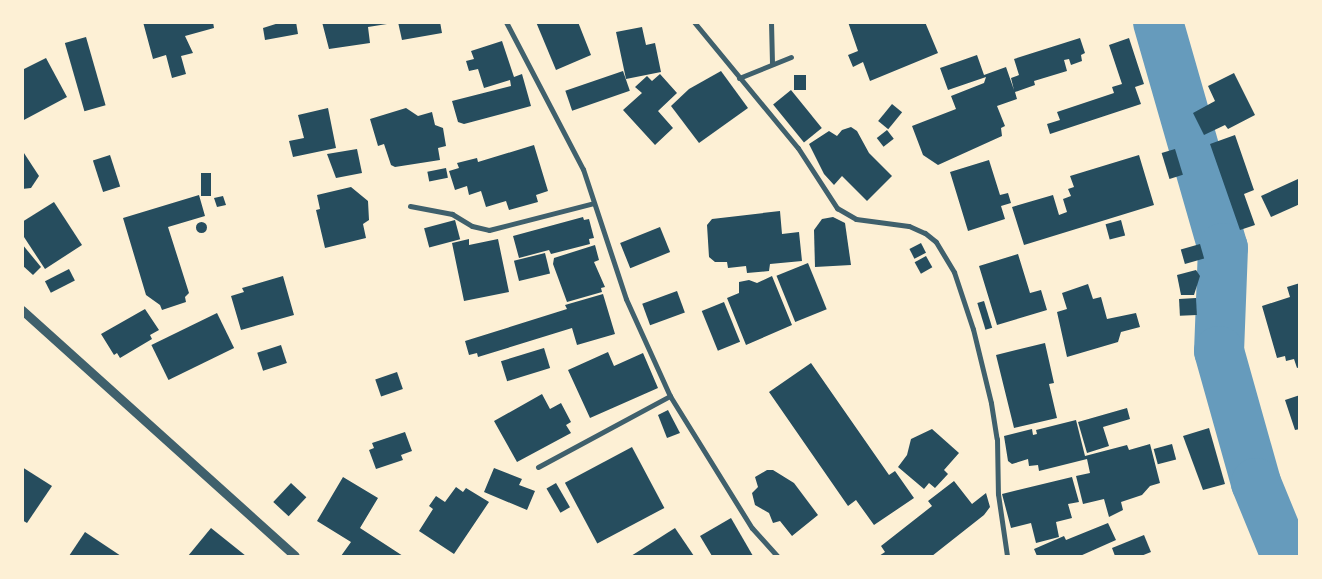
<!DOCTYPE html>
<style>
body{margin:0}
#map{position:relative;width:1322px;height:579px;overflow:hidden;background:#fdf0d5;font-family:Georgia,serif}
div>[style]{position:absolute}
.river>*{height:50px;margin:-25px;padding:0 25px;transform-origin:25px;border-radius:25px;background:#669bbc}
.building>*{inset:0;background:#264d5e;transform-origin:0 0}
.round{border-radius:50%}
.minor>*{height:5px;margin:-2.5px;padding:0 2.5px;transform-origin:2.5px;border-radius:2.5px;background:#3f606c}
.tertiary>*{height:9px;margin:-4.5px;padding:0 4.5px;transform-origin:4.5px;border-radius:4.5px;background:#3f606c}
span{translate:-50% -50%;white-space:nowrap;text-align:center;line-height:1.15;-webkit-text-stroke:5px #fdf0d5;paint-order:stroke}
.frame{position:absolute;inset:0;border:24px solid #fdf0d5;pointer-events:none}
</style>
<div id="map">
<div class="river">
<div style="left:1158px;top:22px;width:235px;rotate:74deg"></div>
<div style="left:1223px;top:248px;width:103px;rotate:92.2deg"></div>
<div style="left:1219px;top:351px;width:137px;rotate:74.3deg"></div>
<div style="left:1256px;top:483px;width:79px;rotate:67.7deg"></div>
</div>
<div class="building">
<div style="clip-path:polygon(143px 22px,213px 22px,214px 28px,185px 36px,193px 53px,181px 56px,186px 74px,172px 78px,166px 55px,153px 59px)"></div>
<div style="clip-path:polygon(282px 22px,296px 22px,298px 34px,265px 40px,263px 28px)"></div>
<div style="clip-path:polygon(322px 22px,386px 22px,387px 24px,368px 27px,370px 43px,329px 49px)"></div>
<div style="clip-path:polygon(398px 22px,440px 22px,442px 33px,402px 40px)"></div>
<div style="clip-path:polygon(536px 22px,578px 22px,591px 55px,556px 70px)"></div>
<div style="clip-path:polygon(848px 22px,925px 22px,938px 53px,870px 81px,863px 62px,853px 67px,848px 55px,858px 51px)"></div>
<div style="clip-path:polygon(642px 27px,646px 45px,655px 43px,661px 72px,626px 79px,616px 32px)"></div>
<div style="left:86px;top:37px;width:71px;height:22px;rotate:74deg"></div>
<div style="clip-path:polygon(1080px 38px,1085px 53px,1081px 55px,1082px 61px,1071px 65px,1069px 59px,1064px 60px,1067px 71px,1034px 81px,1035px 85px,1015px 92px,1017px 99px,997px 106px,1005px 126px,1001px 128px,1002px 136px,938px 165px,923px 155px,912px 126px,956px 109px,951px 96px,984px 83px,986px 77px,948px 90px,940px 68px,977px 55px,984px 75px,1006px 67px,1014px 90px,1011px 78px,1019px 75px,1014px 59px)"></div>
<div style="clip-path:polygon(1129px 38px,1144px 84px,1135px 87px,1141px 104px,1050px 134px,1047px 124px,1060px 120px,1057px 112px,1114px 93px,1112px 87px,1122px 84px,1109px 45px)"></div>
<div style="clip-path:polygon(502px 41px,514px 77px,522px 74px,531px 106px,464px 124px,458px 122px,452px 101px,511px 86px,510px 80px,484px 88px,478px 69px,469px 71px,466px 61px,474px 59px,471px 51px)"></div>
<div style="clip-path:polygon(46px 58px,67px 97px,22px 121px,22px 70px)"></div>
<div style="left:623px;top:71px;width:21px;height:61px;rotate:71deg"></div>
<div style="clip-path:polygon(721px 71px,748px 108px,699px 143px,671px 106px,689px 89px)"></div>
<div style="clip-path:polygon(1234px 73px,1255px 115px,1228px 129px,1225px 125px,1204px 135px,1193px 113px,1215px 101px,1208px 86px)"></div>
<div style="clip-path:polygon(660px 74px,677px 93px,658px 111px,673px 128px,655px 145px,623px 110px,642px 93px,635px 87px,647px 76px,652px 81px)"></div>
<div style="left:794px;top:75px;width:12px;height:15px"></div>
<div style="left:791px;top:90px;width:49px;height:23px;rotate:51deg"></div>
<div style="left:892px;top:104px;width:13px;height:22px;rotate:39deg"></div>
<div style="clip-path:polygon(328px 108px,336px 148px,293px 157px,289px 141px,304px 138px,298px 115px)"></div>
<div style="clip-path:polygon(406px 108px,418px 116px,432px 112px,435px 125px,443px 128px,446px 146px,438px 148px,440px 160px,395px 167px,391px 165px,384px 144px,378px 146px,370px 119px)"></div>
<div style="clip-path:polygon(851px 127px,857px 131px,869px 153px,892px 176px,867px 201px,842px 176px,834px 185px,824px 174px,809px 144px,829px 131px,837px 136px,842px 130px)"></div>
<div style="left:887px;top:130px;width:11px;height:13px;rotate:52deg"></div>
<div style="clip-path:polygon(1235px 135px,1254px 190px,1244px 194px,1255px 225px,1240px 230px,1210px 144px)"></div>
<div style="clip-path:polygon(534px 145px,548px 191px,536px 195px,538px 202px,509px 210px,506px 201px,486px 207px,481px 191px,469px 195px,467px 186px,455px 190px,449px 171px,459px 168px,457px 163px,477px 158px,478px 162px)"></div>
<div style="clip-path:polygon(357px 149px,362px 173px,336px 178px,327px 154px)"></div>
<div style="left:1175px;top:149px;width:27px;height:14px;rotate:73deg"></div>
<div style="clip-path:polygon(22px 150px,39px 176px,31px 188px,22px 189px)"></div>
<div style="left:110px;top:155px;width:33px;height:18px;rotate:72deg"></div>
<div style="clip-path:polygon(1139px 155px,1154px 205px,1024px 245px,1012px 207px,1053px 195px,1059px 215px,1067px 212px,1063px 199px,1071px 196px,1068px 189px,1074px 187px,1070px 176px)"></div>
<div style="clip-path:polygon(989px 160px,1000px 195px,1008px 193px,1011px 203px,1001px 206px,1005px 219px,968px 231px,950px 172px)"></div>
<div style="left:446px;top:168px;width:10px;height:19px;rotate:79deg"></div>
<div style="left:201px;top:173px;width:10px;height:23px"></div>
<div style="clip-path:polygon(1298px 179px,1300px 204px,1271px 217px,1261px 196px)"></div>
<div style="clip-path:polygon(351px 187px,368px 201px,369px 220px,363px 224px,366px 238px,325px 248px,316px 210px,320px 209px,317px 195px)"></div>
<div style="clip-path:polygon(199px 195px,205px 216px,168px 227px,189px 293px,185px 297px,186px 302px,162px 310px,160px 305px,146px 295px,123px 218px)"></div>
<div style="clip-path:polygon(223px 196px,226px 205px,217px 207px,214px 198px)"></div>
<div style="clip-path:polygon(54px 202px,82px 245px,45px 269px,22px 234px,22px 222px)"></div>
<div style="clip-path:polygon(780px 211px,782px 234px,799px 232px,802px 261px,770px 264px,769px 271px,747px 273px,746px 266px,728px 268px,727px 262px,715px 262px,709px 257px,707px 225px,712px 219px)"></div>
<div style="clip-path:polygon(583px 217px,584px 220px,589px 219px,594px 238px,589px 239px,590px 244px,551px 254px,549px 250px,519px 258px,513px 236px)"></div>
<div style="clip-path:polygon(833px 217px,845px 223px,851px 265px,815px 267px,814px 230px,822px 219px)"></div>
<div style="left:455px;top:220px;width:20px;height:32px;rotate:75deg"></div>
<div style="left:1121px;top:220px;width:16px;height:16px;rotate:75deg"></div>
<div class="round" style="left:195.5px;top:221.5px;width:11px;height:11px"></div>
<div style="left:660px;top:227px;width:27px;height:43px;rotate:68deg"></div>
<div style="clip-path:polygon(469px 239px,469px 245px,498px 239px,509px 292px,464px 301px,452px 243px)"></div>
<div style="left:921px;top:243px;width:11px;height:13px;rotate:63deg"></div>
<div style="clip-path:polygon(22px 244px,41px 267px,33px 275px,22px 265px)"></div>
<div style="left:1200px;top:244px;width:15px;height:20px;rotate:74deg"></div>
<div style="clip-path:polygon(595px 245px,599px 260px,594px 262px,605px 287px,601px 288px,602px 292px,567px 302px,553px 264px,554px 258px)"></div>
<div style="left:545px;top:253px;width:21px;height:32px;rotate:76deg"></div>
<div style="clip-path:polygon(1018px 254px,1030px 293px,1041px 290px,1047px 310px,997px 325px,979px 266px)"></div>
<div style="left:926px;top:256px;width:13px;height:13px;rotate:61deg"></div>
<div style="left:808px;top:263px;width:50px;height:34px;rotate:68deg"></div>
<div style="left:69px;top:269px;width:13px;height:27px;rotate:63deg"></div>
<div style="clip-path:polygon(1196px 270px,1200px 276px,1194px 295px,1181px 295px,1177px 275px)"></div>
<div style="clip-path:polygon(283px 276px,294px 315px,241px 330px,231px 296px,244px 292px,242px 288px)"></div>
<div style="clip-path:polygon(772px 276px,792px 325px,746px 345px,727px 298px,739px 293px,739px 282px,749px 280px,757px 283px)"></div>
<div style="clip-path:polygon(1300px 283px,1300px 367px,1297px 368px,1294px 359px,1286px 361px,1285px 356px,1277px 358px,1262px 306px,1290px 297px,1287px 287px)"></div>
<div style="clip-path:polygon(1088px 284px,1093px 299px,1101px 297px,1107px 319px,1136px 313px,1140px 327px,1121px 332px,1118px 342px,1067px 357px,1057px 312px,1067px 309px,1062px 293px)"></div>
<div style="left:677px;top:291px;width:23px;height:37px;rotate:70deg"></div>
<div style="clip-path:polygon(603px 294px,615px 334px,577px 345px,572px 328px,478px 357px,477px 353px,469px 355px,465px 341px,567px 309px,565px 305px)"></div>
<div style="left:1196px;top:298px;width:17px;height:17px;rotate:87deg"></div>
<div style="left:984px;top:301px;width:28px;height:7px;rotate:73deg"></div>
<div style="left:724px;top:302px;width:43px;height:24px;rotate:68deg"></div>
<div style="clip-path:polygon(145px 309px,159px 330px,150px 335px,152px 339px,120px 358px,117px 353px,114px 355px,101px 334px)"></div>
<div style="left:217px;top:313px;width:39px;height:73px;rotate:64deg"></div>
<div style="clip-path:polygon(1045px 343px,1054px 383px,1049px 384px,1057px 418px,1014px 428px,996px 355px)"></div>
<div style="left:281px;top:345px;width:19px;height:25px;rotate:72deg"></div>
<div style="left:544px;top:348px;width:21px;height:45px;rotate:73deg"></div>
<div style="clip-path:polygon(608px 352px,614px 366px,643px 353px,658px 388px,590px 418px,568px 370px)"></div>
<div style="clip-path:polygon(811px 363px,889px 475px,895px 471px,914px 498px,874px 525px,856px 500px,848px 506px,769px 392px)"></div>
<div style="left:397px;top:372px;width:18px;height:23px;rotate:71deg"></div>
<div style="clip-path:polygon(542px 394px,550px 409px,561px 403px,571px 422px,566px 425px,571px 433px,517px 462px,494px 421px)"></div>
<div style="clip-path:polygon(1300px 395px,1300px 429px,1295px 430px,1285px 400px)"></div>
<div style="clip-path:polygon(1127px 408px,1130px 419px,1103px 427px,1109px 446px,1087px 453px,1078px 422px)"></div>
<div style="clip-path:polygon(668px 410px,680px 433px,667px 438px,658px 415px)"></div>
<div style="clip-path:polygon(1076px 420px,1085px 456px,1127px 445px,1129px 450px,1150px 444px,1160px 483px,1150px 486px,1142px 495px,1121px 502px,1123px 510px,1109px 517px,1104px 499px,1083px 504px,1076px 476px,1090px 473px,1087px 459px,1039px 471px,1038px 465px,1029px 466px,1028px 459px,1012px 464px,1008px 461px,1004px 436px,1032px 429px,1033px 435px,1037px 434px,1036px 430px)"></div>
<div style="clip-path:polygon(1209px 428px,1225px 484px,1203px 490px,1183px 436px)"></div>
<div style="clip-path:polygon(932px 429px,959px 453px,944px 470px,948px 474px,935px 488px,929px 483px,924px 489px,898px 467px,907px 455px,911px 439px)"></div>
<div style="clip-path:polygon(405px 432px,412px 451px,401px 455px,403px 460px,376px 469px,369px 450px,374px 448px,372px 443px)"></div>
<div style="left:1172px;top:444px;width:16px;height:19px;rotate:75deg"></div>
<div style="left:632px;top:447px;width:69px;height:76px;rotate:62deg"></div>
<div style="clip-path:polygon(22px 467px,52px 486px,27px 523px,22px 520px)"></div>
<div style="clip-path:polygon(494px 468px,522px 479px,519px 485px,535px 491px,527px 510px,484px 492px)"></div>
<div style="clip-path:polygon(767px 470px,773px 470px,794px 483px,818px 515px,792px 536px,780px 521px,773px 523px,769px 513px,755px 505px,752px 493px,758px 487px,755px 477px)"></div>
<div style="clip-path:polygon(343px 477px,378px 498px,360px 528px,403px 556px,341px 556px,351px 542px,317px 521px)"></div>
<div style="clip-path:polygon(1072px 477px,1079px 502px,1068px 504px,1072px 518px,1056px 522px,1059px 537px,1036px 543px,1031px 523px,1011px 528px,1002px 494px)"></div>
<div style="clip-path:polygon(954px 481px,972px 504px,986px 493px,990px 507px,984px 515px,932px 556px,879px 556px,885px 552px,881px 546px,932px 506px,928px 501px)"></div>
<div style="left:291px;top:483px;width:21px;height:26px;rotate:43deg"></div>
<div style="left:556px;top:483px;width:28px;height:11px;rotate:60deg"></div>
<div style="clip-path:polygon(456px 487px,463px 492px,466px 488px,489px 502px,454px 554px,419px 531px,433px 509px,429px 506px,436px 496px,445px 502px)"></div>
<div style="clip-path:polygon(731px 518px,753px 556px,712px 556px,700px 536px)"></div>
<div style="clip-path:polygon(1108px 523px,1116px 540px,1080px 556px,1037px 556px,1034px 549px,1064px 536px,1066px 540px)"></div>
<div style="clip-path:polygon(211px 528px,246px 556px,188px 556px)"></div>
<div style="clip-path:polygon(675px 528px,694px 556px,631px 556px)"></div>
<div style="clip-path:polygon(85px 532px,121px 556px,69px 556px)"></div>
<div style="clip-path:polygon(1144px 535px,1151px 552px,1141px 556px,1115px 556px,1112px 548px)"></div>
</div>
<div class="minor">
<div style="left:506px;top:22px;width:166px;rotate:62.4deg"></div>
<div style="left:583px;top:169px;width:137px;rotate:71.7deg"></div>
<div style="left:626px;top:299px;width:107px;rotate:65.6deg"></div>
<div style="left:670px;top:396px;width:155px;rotate:58.2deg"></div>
<div style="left:752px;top:528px;width:38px;rotate:48deg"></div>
<div style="left:694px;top:22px;width:163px;rotate:50.5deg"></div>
<div style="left:798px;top:148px;width:72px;rotate:57deg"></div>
<div style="left:837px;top:208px;width:22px;rotate:30deg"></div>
<div style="left:856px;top:219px;width:53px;rotate:7.5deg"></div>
<div style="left:909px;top:226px;width:17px;rotate:24deg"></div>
<div style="left:925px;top:233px;width:14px;rotate:39deg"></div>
<div style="left:936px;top:242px;width:35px;rotate:59deg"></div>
<div style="left:954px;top:272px;width:60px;rotate:71.6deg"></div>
<div style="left:973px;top:329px;width:76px;rotate:76.3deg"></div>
<div style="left:991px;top:403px;width:36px;rotate:81deg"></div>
<div style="left:997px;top:439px;width:55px;rotate:89deg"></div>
<div style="left:998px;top:494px;width:63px;rotate:81.7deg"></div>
<div style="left:771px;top:22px;width:41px;rotate:88.6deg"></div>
<div style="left:739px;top:78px;width:56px;rotate:-22deg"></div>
<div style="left:410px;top:206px;width:43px;rotate:10.8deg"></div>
<div style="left:452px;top:214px;width:23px;rotate:31deg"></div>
<div style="left:472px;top:226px;width:17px;rotate:13deg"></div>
<div style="left:489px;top:230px;width:108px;rotate:-14.4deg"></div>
<div style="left:538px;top:467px;width:150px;rotate:-28.3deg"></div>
</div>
<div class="tertiary">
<div style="left:22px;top:310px;width:367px;rotate:42deg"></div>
</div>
<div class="frame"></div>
</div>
